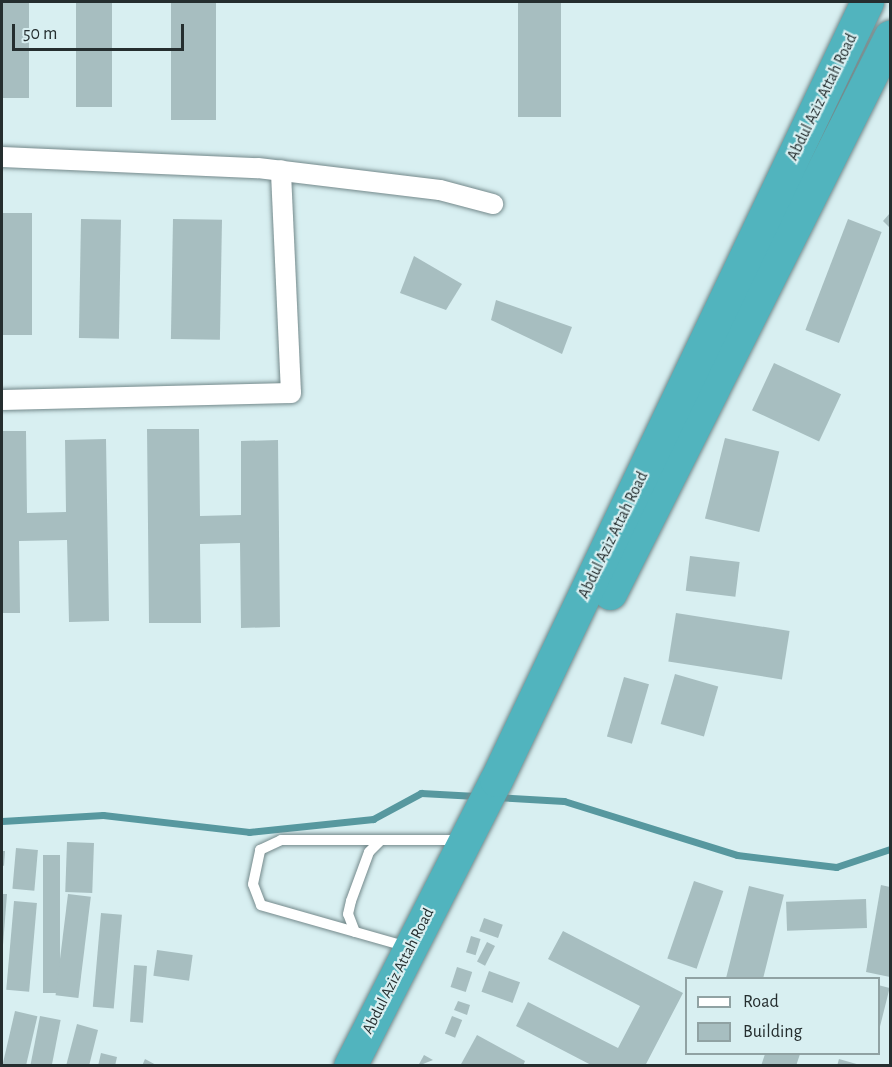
<!DOCTYPE html>
<style>
body{margin:0}
#map{position:relative;width:892px;height:1067px;overflow:hidden;background:#d8eff1;font-family:"Alegreya Sans",sans-serif}
div>[style]{position:absolute}
.stream>*{height:7px;margin:-3.5px;padding:0 3.5px;transform-origin:3.5px;border-radius:3.5px;background:#57989f}
.building>*{inset:0;background:#a7bec0;transform-origin:0 0}
.roads{filter:drop-shadow(0 0 2px #74898b) drop-shadow(0 0 2px #74898b)}
.lane>*{height:10px;margin:-5px;padding:0 5px;transform-origin:5px;border-radius:5px;background:#fff}
.street>*{height:20px;margin:-10px;padding:0 10px;transform-origin:10px;border-radius:10px;background:#fff}
.highway>*{height:33px;margin:-16.5px;padding:0 16.5px;transform-origin:16.5px;border-radius:16.5px;background:#51b4be}
span{translate:-50% -50%;white-space:nowrap;text-align:center;line-height:1.15;-webkit-text-stroke:4.5px #d8eff1;paint-order:stroke}
.street-label{font-size:16px;color:#252e2f}
.frame{position:absolute;inset:0;border:3px solid #252e2f;pointer-events:none}
.legend{position:absolute;left:685px;top:977px;width:195px;height:78px;box-sizing:border-box;background:#d8eff1;border:2px solid #90a2a3;margin:0;padding:8px 10px;list-style:none;font-size:18px;color:#252e2f}
.legend li{display:flex;align-items:center;gap:12px;height:30px}
.legend b{width:30px;border:2px solid #90a2a3}
.scale{position:absolute;left:12px;top:24px;width:172px;height:27px;box-sizing:border-box;border:3px solid #252e2f;border-top:0;padding-left:8px;font-size:18px;line-height:21px;white-space:nowrap;color:#252e2f;-webkit-text-stroke:4px #d8eff1;paint-order:stroke}
</style>
<div id="map">
<div class="stream">
<div style="left:496px;top:797px;width:68px;rotate:3.4deg"></div>
<div style="left:564px;top:801px;width:181px;rotate:17.3deg"></div>
<div style="left:737px;top:855px;width:100px;rotate:6.9deg"></div>
<div style="left:836px;top:867px;width:57px;rotate:-18.4deg"></div>
<div style="left:2px;top:821px;width:101px;rotate:-3.4deg"></div>
<div style="left:103px;top:815px;width:147px;rotate:6.6deg"></div>
<div style="left:249px;top:832px;width:125px;rotate:-6deg"></div>
<div style="left:373px;top:819px;width:55px;rotate:-28.4deg"></div>
<div style="left:421px;top:793px;width:55px;rotate:3.1deg"></div>
</div>
<div class="building">
<div style="left:2px;top:2px;width:27px;height:96px"></div>
<div style="left:76px;top:2px;width:36px;height:105px"></div>
<div style="left:171px;top:2px;width:45px;height:118px"></div>
<div style="left:518px;top:2px;width:43px;height:115px"></div>
<div style="left:2px;top:213px;width:30px;height:122px"></div>
<div style="clip-path:polygon(890px 213px,890px 228px,883px 221px)"></div>
<div style="left:81px;top:219px;width:40px;height:119px;rotate:1deg"></div>
<div style="left:173px;top:219px;width:49px;height:120px;rotate:1deg"></div>
<div style="left:848px;top:219px;width:36px;height:119px;rotate:21deg"></div>
<div style="clip-path:polygon(414px 256px,462px 284px,446px 310px,400px 293px)"></div>
<div style="clip-path:polygon(496px 300px,572px 327px,562px 354px,491px 320px)"></div>
<div style="left:774px;top:363px;width:74px;height:52px;rotate:25deg"></div>
<div style="clip-path:polygon(147px 429px,199px 429px,200px 516px,241px 515px,241px 441px,278px 440px,280px 627px,241px 628px,240px 543px,200px 544px,201px 623px,149px 623px)"></div>
<div style="clip-path:polygon(2px 431px,26px 431px,27px 513px,66px 512px,65px 440px,106px 439px,109px 621px,69px 622px,67px 540px,19px 541px,20px 613px,2px 613px)"></div>
<div style="left:725px;top:438px;width:56px;height:83px;rotate:14deg"></div>
<div style="left:690px;top:556px;width:50px;height:35px;rotate:7deg"></div>
<div style="left:676px;top:613px;width:115px;height:49px;rotate:9deg"></div>
<div style="left:675px;top:674px;width:45px;height:52px;rotate:16deg"></div>
<div style="left:624px;top:677px;width:26px;height:62px;rotate:16deg"></div>
<div style="left:67px;top:842px;width:27px;height:50px;rotate:2deg"></div>
<div style="left:16px;top:848px;width:22px;height:41px;rotate:5deg"></div>
<div style="clip-path:polygon(2px 851px,5px 851px,4px 866px,2px 865px)"></div>
<div style="left:43px;top:855px;width:17px;height:138px"></div>
<div style="left:694px;top:881px;width:31px;height:82px;rotate:19deg"></div>
<div style="clip-path:polygon(881px 885px,890px 887px,890px 977px,866px 972px)"></div>
<div style="left:749px;top:886px;width:36px;height:95px;rotate:14deg"></div>
<div style="clip-path:polygon(2px 894px,7px 894px,3px 945px,2px 945px)"></div>
<div style="left:68px;top:894px;width:23px;height:102px;rotate:7deg"></div>
<div style="left:866px;top:899px;width:29px;height:80px;rotate:88deg"></div>
<div style="left:14px;top:901px;width:23px;height:89px;rotate:5deg"></div>
<div style="left:101px;top:913px;width:21px;height:94px;rotate:5deg"></div>
<div style="left:484px;top:918px;width:20px;height:14px;rotate:20deg"></div>
<div style="clip-path:polygon(563px 931px,683px 993px,645px 1066px,593px 1066px,516px 1026px,528px 1002px,618px 1048px,640px 1006px,548px 959px)"></div>
<div style="left:471px;top:936px;width:10px;height:17px;rotate:17deg"></div>
<div style="left:487px;top:942px;width:9px;height:22px;rotate:27deg"></div>
<div style="left:157px;top:950px;width:36px;height:26px;rotate:8deg"></div>
<div style="left:134px;top:965px;width:13px;height:57px;rotate:4deg"></div>
<div style="left:457px;top:967px;width:16px;height:21px;rotate:18deg"></div>
<div style="left:489px;top:971px;width:33px;height:22px;rotate:20deg"></div>
<div style="left:878px;top:985px;width:12px;height:55px;rotate:14deg"></div>
<div style="clip-path:polygon(458px 1001px,470px 1005px,467px 1015px,454px 1010px)"></div>
<div style="left:15px;top:1011px;width:23px;height:56px;rotate:13deg"></div>
<div style="left:40px;top:1016px;width:21px;height:51px;rotate:11deg"></div>
<div style="left:452px;top:1016px;width:11px;height:19px;rotate:22deg"></div>
<div style="clip-path:polygon(77px 1024px,98px 1030px,89px 1066px,66px 1066px)"></div>
<div style="clip-path:polygon(477px 1035px,525px 1061px,523px 1066px,460px 1066px)"></div>
<div style="clip-path:polygon(101px 1053px,117px 1057px,115px 1066px,98px 1066px)"></div>
<div style="clip-path:polygon(765px 1054px,800px 1054px,796px 1066px,761px 1066px)"></div>
<div style="clip-path:polygon(424px 1055px,433px 1060px,418px 1066px)"></div>
<div style="clip-path:polygon(145px 1059px,158px 1066px,142px 1066px)"></div>
<div style="clip-path:polygon(839px 1059px,860px 1065px,860px 1066px,837px 1066px)"></div>
</div>
<div class="roads">
<div class="lane">
<div style="left:355px;top:932px;width:19px;rotate:-111deg"></div>
<div style="left:348px;top:914px;width:13px;rotate:-77deg"></div>
<div style="left:351px;top:901px;width:52px;rotate:-69.8deg"></div>
<div style="left:369px;top:852px;width:16px;rotate:-45deg"></div>
<div style="left:408px;top:947px;width:153px;rotate:-164.1deg"></div>
<div style="left:261px;top:905px;width:22px;rotate:-111deg"></div>
<div style="left:253px;top:884px;width:35px;rotate:-78deg"></div>
<div style="left:260px;top:850px;width:23px;rotate:-25deg"></div>
<div style="left:281px;top:840px;width:180px"></div>
</div>
<div class="street">
<div style="left:2px;top:157px;width:256px;rotate:2.5deg"></div>
<div style="left:258px;top:168px;width:183px;rotate:6.9deg"></div>
<div style="left:440px;top:190px;width:55px;rotate:14.8deg"></div>
<div style="left:2px;top:400px;width:289px;rotate:-1.4deg"></div>
<div style="left:291px;top:393px;width:223px;rotate:-92.6deg"></div>
</div>
<div class="highway">
<div style="left:610px;top:593px;width:623px;rotate:-63.27deg"></div>
<div style="left:350px;top:1066px;width:321px;rotate:-63deg"></div>
<div style="left:496px;top:780px;width:862px;rotate:-64.51deg"></div>
</div>
</div>
<div class="street-label">
<span style="left:822px;top:97px;rotate:-64deg">Abdul Aziz Attah Road</span>
<span style="left:613px;top:535px;rotate:-64deg">Abdul Aziz Attah Road</span>
<span style="left:398px;top:971px;rotate:-63deg">Abdul Aziz Attah Road</span>
</div>
<div class="frame"></div>
<ul class="legend">
<li><b style="height:8px;background:#fff"></b>Road</li>
<li><b style="height:16px;background:#a7bec0"></b>Building</li>
</ul>
<div class="scale">50 m</div>
</div>
